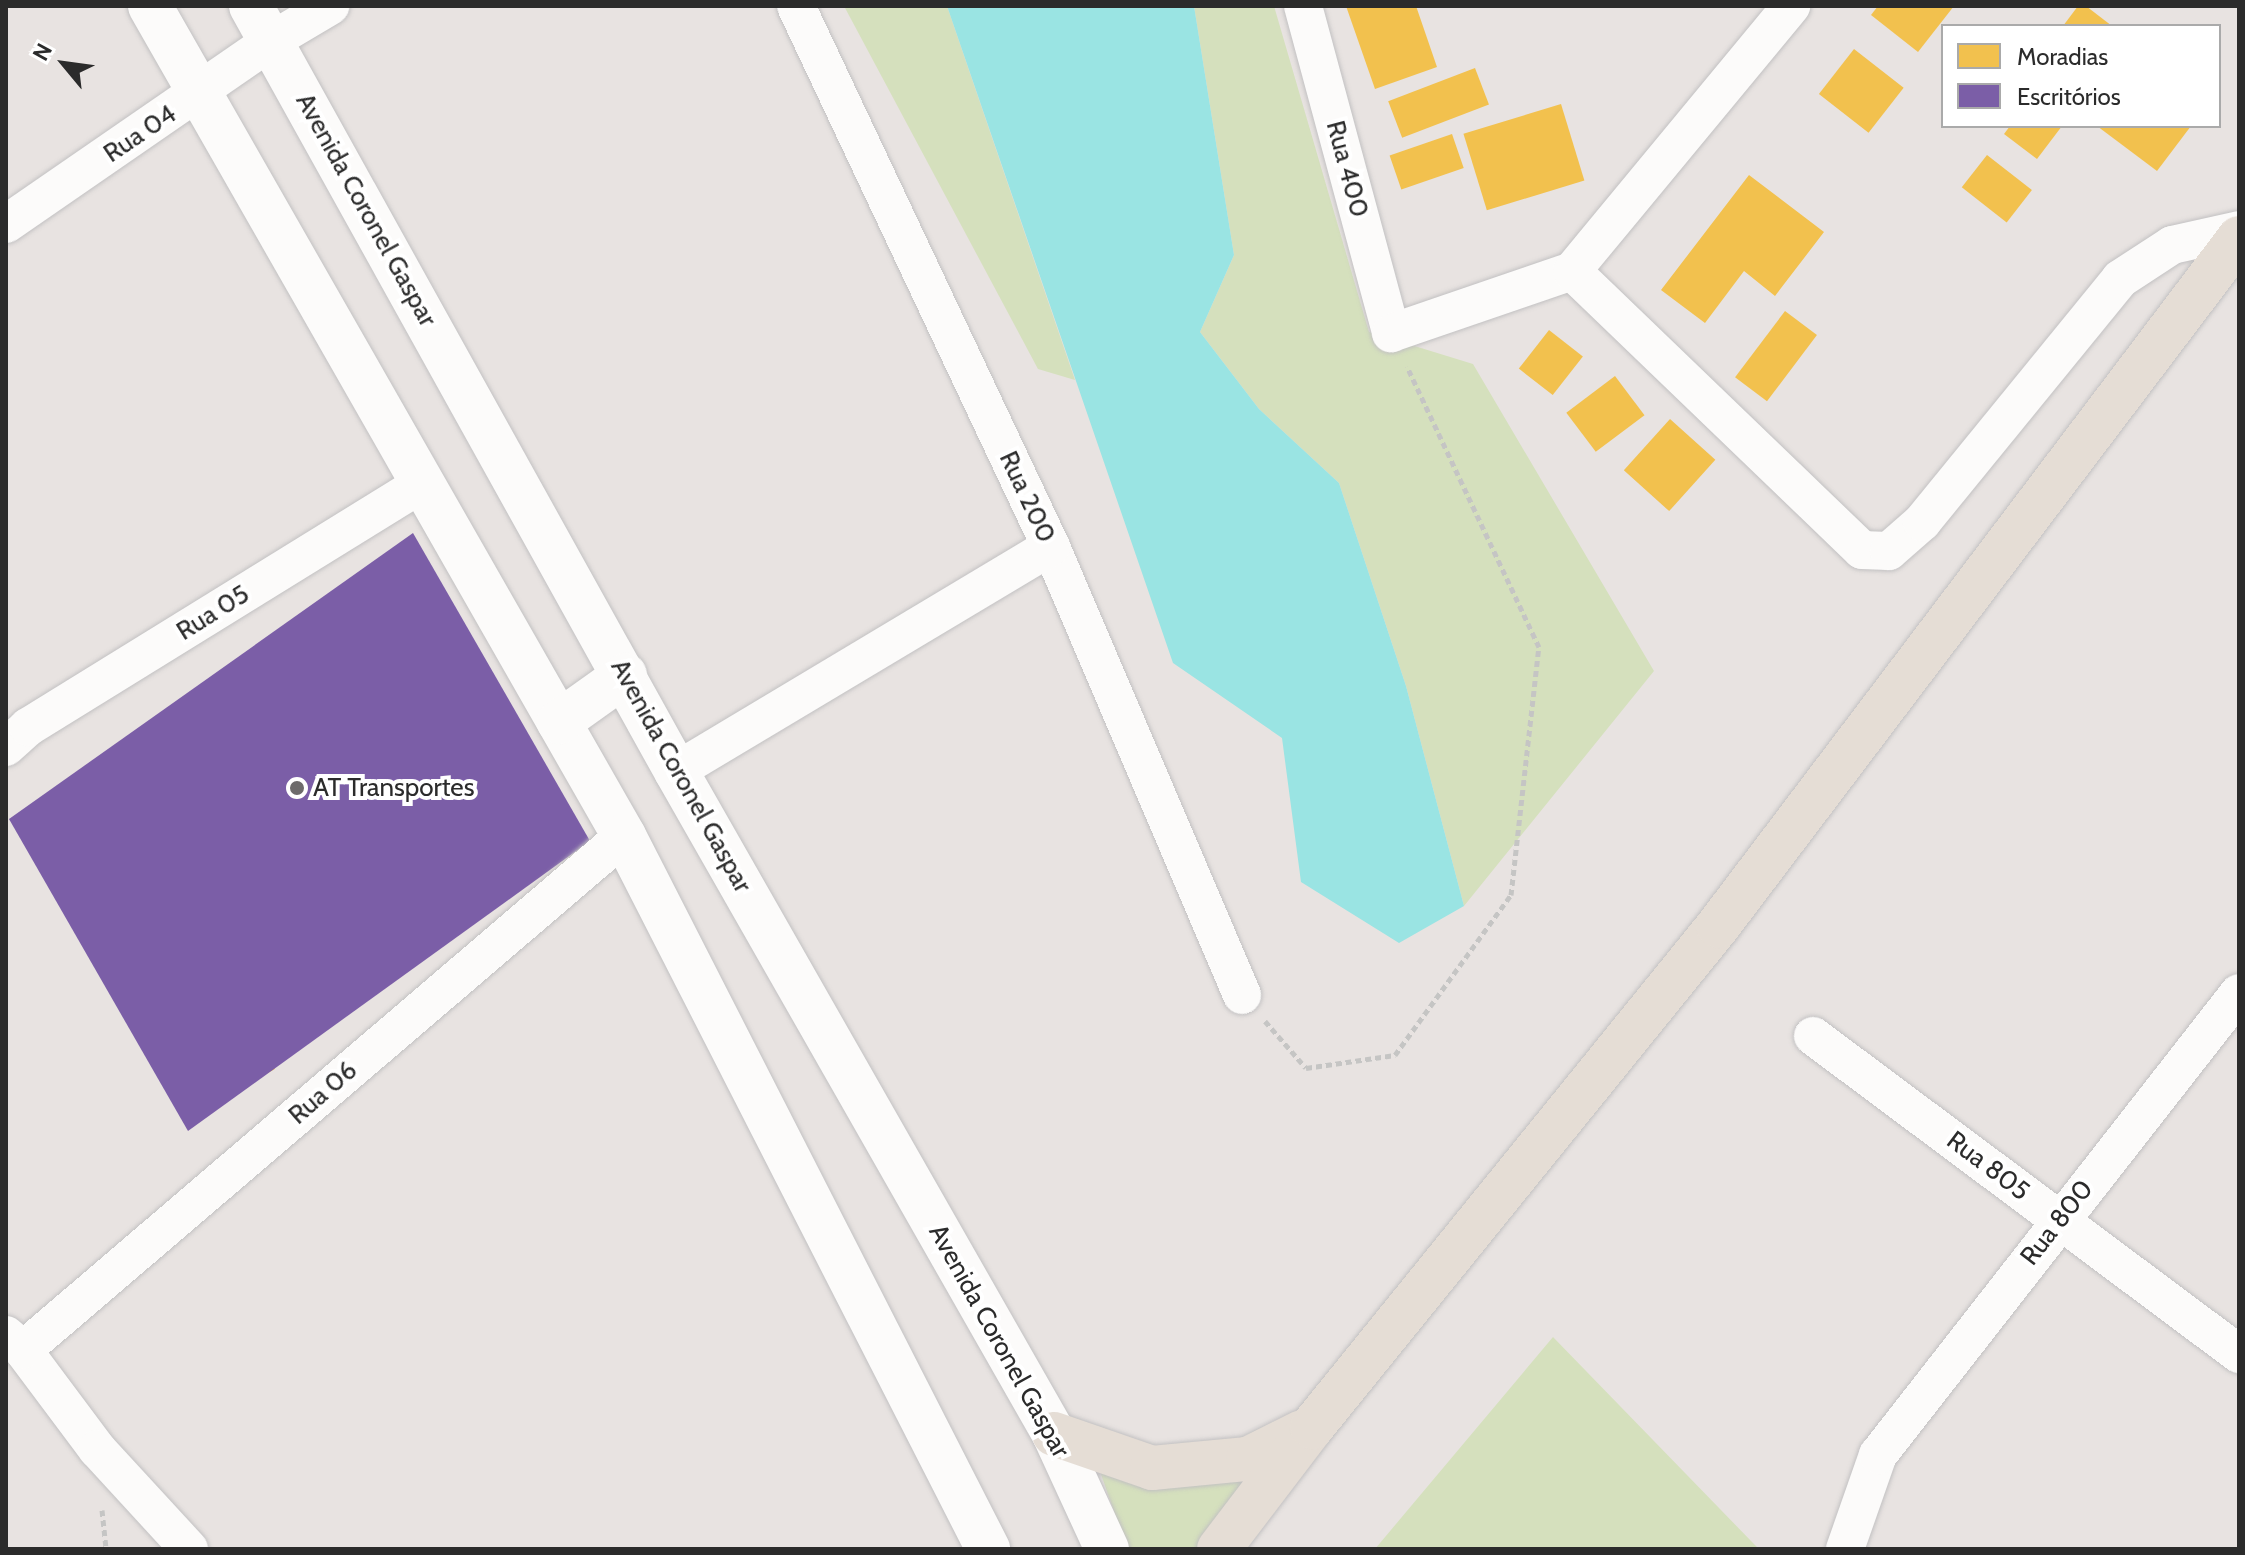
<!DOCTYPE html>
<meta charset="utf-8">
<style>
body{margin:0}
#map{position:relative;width:2245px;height:1555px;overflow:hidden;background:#e8e3e1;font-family:Cabin,sans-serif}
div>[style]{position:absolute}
.green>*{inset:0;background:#d5e0bd}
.water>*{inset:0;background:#9ae4e3}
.homes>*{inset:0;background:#f2c14e;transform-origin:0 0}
.offices>*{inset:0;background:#7b5ea7}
.path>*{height:5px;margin-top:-2.5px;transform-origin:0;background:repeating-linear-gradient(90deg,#c5c5c4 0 6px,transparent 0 10px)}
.roads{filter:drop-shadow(0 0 2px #c2c1c2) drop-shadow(0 0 2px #c2c1c2)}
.street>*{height:38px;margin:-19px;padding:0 19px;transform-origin:19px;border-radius:19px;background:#fcfbfa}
.secondary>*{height:44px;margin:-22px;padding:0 22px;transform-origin:22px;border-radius:22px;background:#fcfbfa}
.primary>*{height:44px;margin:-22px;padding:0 22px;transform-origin:22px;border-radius:22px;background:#e5ddd5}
.dots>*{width:22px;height:22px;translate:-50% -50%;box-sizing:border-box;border:4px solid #fff;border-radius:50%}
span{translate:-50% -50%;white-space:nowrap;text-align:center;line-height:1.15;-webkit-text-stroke:8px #fff;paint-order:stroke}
.street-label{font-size:26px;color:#2b2b2b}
.poi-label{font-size:26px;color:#2b2b2b}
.left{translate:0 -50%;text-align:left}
.frame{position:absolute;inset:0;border:8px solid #2b2b2b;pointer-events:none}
.legend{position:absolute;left:1941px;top:24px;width:280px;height:104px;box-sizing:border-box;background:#fff;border:2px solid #aaa;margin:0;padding:10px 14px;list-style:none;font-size:24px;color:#2b2b2b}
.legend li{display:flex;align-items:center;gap:16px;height:40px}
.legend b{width:40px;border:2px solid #aaa}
.north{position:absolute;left:24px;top:24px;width:80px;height:80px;-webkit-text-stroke:6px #fff;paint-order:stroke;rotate:299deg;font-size:22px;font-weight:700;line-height:32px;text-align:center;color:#2b2b2b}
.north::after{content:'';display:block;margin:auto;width:28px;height:36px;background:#2b2b2b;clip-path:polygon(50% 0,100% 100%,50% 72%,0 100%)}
</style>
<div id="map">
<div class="green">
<div style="clip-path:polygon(844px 6px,947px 6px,1075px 380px,1038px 369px)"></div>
<div style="clip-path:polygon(1194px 6px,1274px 6px,1369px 332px,1473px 364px,1654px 671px,1464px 906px,1406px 686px,1339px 483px,1259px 409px,1200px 332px,1234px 255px)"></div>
<div style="clip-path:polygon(1553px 1337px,1753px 1543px,1759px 1549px,1375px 1549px)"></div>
<div style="clip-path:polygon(1094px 1454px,1272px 1462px,1204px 1549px,1127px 1549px)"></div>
</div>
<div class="water">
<div style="clip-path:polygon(947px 6px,1194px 6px,1234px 255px,1200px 332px,1259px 409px,1339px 483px,1406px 686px,1464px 906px,1399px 943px,1301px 882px,1282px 738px,1173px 663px)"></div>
</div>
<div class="homes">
<div style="clip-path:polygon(1346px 6px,1416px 6px,1437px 67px,1375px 89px)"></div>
<div style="clip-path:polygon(1878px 6px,1954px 6px,1918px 52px,1871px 15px)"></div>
<div style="clip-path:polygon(2078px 6px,2086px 6px,2112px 26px,2063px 26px)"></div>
<div style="left:1854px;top:49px;width:63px;height:57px;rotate:38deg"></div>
<div style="left:1475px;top:68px;width:39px;height:93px;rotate:69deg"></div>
<div style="left:1561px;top:104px;width:80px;height:102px;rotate:73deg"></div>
<div style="clip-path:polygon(2010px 126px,2062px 126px,2037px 159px,2004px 134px)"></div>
<div style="clip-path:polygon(2097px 126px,2191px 126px,2157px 171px)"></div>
<div style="left:1452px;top:134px;width:36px;height:66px;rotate:71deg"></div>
<div style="left:1987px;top:155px;width:57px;height:41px;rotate:38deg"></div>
<div style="clip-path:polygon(1749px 175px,1824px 232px,1775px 296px,1744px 271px,1705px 323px,1661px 290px)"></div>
<div style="left:1785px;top:311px;width:40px;height:83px;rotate:37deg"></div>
<div style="left:1549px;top:330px;width:43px;height:49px;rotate:38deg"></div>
<div style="left:1615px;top:376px;width:49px;height:61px;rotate:53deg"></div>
<div style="left:1670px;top:419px;width:61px;height:69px;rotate:42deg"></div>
<div style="left:113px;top:777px;width:334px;height:98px;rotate:61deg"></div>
</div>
<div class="offices">
<div style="clip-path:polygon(413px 533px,590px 841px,188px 1131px,9px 819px)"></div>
</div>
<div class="path">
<div style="left:1265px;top:1021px;width:62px;rotate:48.9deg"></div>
<div style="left:1306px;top:1068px;width:90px;rotate:-8.3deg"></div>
<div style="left:1395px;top:1055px;width:198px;rotate:-54.1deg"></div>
<div style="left:1511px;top:895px;width:250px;rotate:-83.6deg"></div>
<div style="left:1539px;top:647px;width:310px;rotate:-115.2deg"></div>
<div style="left:102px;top:1510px;width:39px;rotate:84deg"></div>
</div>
<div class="roads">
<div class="street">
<div style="left:796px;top:6px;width:598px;rotate:64.76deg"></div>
<div style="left:1051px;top:547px;width:487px;rotate:66.9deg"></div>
<div style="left:1303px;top:6px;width:339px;rotate:74.9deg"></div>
<div style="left:1391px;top:333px;width:191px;rotate:-18.9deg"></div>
<div style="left:1572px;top:271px;width:344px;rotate:-50.4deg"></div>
<div style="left:6px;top:224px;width:322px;rotate:-34.6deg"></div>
<div style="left:271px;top:41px;width:69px;rotate:-30.7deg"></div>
<div style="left:1572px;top:271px;width:402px;rotate:43.9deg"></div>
<div style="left:1862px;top:550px;width:27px;rotate:2deg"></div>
<div style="left:1889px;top:551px;width:44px;rotate:-41.3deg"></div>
<div style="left:1922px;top:522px;width:313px;rotate:-50.8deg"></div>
<div style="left:2120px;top:279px;width:62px;rotate:-33.2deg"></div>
<div style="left:2172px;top:245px;width:69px;rotate:-12.6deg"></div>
<div style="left:6px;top:747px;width:30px;rotate:-42deg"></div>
<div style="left:28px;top:727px;width:464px;rotate:-31.7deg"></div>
<div style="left:676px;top:771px;width:437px;rotate:-30.9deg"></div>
<div style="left:1813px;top:1036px;width:532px;rotate:36.74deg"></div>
<div style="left:6px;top:1335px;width:23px;rotate:41deg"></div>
<div style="left:23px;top:1350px;width:124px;rotate:53.2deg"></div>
<div style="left:97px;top:1449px;width:136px;rotate:47.4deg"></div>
<div style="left:23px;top:1350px;width:791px;rotate:-40.54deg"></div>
<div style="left:1845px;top:1549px;width:100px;rotate:-70.7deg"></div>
<div style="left:1878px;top:1455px;width:586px;rotate:-52deg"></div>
</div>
<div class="secondary">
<div style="left:150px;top:6px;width:956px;rotate:60.27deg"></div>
<div style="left:624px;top:836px;width:801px;rotate:62.95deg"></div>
<div style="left:251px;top:6px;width:875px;rotate:60.95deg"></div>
<div style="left:676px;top:771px;width:763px;rotate:60.31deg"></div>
<div style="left:1054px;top:1434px;width:127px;rotate:65.3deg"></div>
<div style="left:559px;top:722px;width:81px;rotate:-35.5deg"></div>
</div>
<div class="primary">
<div style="left:1054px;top:1434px;width:104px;rotate:19.1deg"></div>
<div style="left:1152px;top:1468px;width:96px;rotate:-5.4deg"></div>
<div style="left:1248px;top:1459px;width:60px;rotate:-26.6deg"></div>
<div style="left:1219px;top:1549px;width:153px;rotate:-52.7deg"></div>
<div style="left:1312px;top:1427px;width:645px;rotate:-50.98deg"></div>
<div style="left:1718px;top:926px;width:863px;rotate:-52.86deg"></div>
</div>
</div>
<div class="dots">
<div style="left:297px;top:788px;background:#6d6b6b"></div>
</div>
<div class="street-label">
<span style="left:140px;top:134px;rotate:-34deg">Rua 04</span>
<span style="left:1347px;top:169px;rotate:75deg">Rua 400</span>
<span style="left:366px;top:210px;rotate:61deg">Avenida Coronel Gaspar</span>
<span style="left:1027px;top:497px;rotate:65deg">Rua 200</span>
<span style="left:213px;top:613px;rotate:-32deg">Rua 05</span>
<span style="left:681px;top:776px;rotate:61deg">Avenida Coronel Gaspar</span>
<span style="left:323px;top:1093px;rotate:-41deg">Rua 06</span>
<span style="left:1988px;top:1166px;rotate:37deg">Rua 805</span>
<span style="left:2057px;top:1223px;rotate:-52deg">Rua 800</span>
<span style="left:999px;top:1341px;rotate:61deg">Avenida Coronel Gaspar</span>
</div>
<div class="poi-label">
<span class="left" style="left:313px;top:788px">AT Transportes</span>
</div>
<div class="frame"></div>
<ul class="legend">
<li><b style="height:22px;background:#f2c14e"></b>Moradias</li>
<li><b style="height:22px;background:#7b5ea7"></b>Escritórios</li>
</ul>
<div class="north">N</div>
</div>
